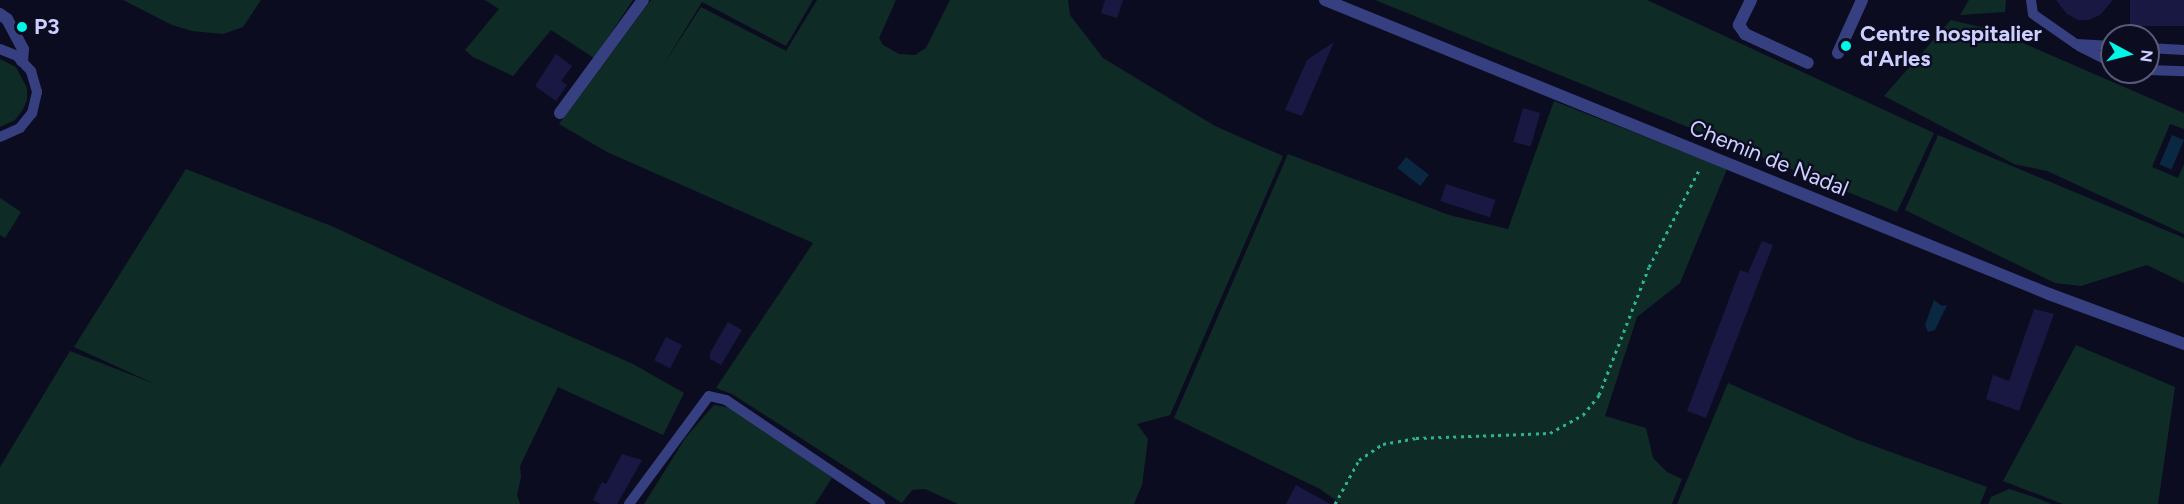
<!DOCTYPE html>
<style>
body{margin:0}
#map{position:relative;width:2184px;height:504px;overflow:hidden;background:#0c0c21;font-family:Figtree,sans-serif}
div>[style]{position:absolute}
.green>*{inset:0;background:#0f2b25}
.water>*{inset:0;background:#0a2842;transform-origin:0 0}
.building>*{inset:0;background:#191842;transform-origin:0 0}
.path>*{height:3px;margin-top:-1.5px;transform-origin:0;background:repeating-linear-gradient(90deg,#2ab495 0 3px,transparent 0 7.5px)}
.lane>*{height:10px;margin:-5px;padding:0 5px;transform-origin:5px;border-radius:5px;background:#364081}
.street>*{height:12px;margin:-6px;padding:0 6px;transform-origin:6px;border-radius:6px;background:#364081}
.dots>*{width:16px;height:16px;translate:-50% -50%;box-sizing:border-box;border:3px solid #0c0c21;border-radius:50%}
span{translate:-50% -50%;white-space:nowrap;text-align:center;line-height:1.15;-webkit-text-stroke:4.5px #0c0c21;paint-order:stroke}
.poi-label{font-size:22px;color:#cccfff;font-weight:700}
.left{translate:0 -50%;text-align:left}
.street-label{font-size:22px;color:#cccfff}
.north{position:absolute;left:2100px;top:24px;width:60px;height:60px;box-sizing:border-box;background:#0c0c21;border:2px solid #595a7a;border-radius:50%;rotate:97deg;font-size:16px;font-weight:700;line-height:24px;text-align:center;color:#cccfff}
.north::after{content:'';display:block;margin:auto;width:21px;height:27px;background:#00f7e7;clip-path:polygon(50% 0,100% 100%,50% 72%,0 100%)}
</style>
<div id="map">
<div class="green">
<div style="clip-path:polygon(123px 0,261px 0,243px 27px,223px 34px,192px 31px,172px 25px)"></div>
<div style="clip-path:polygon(485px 0,633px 0,594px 58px,551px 30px,513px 76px,473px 57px,465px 50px,499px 9px)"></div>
<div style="clip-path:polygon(651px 0,813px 0,786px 46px,702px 2px,662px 67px,701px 7px,786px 51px,817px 0,896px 0,879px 38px,883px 45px,899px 54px,915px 55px,926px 48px,950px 0,1068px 0,1070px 15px,1103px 58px,1215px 126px,1283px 156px,1170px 415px,1137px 424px,1148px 439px,1142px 485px,1134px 504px,958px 504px,925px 489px,912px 490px,902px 503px,732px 394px,716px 388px,813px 243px,607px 152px,559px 124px)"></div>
<div style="clip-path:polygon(1375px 0,1647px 0,1934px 133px,1897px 212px)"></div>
<div style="clip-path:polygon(1969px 0,2006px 0,2005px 12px,1960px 15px)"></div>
<div style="clip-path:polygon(1951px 20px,1993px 30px,2184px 113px,2184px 129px,2170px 124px,2152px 167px,2178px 178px,2184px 164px,2184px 234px,2047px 171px,2014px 164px,1884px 96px)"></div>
<div style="clip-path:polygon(0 59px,16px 67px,27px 88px,27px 100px,22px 111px,15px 120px,0 127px)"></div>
<div style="clip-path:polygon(1554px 101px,1727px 169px,1680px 283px,1637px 317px,1605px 416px,1646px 428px,1653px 458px,1667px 472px,1682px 479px,1672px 504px,1341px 504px,1320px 489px,1174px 418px,1288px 154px,1449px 215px,1508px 229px)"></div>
<div style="clip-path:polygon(1938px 135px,2184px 238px,2184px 283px,2147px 265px,2081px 286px,2055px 283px,1905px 210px)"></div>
<div style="clip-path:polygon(186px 169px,334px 227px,502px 306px,633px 364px,684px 393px,663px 435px,558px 387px,520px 466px,521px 477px,517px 495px,520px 504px,0 504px,0 467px,70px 351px,155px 384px,74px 347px)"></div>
<div style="clip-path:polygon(0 198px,21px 212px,5px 238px,0 235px)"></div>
<div style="clip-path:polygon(2076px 345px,2175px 387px,2158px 504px,2063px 504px,2003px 481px)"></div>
<div style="clip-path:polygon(1728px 383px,1855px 439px,1987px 487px,1980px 504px,1677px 504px)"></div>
<div style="clip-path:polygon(714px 405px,732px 408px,832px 478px,815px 504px,644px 504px,686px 437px)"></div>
<div style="clip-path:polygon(2009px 489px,2037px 498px,2051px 504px,1988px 504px,1991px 497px)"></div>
</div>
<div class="water">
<div style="left:2172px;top:135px;width:13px;height:32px;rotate:23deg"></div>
<div style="left:1406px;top:157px;width:29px;height:14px;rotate:38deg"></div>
<div style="clip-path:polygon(1934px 300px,1942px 306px,1947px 305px,1935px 330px,1928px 332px,1925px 325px)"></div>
</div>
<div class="building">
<div style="clip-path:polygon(1105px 0,1123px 0,1117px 18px,1101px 13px)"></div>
<div style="clip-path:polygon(2056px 0,2113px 0,2100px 15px,2089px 20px,2078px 20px,2067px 14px)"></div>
<div style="left:2130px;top:0;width:54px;height:26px"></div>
<div style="clip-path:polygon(1334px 42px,1302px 116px,1285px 110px,1307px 60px)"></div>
<div style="clip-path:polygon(556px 54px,572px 66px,561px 81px,567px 85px,556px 101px,535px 86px)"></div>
<div style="left:1523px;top:108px;width:18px;height:35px;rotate:16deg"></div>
<div style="left:1446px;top:184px;width:52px;height:18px;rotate:18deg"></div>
<div style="clip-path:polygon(1762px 241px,1773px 245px,1706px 418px,1687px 411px,1740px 270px,1748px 273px)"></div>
<div style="clip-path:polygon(2034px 309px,2054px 314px,2019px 411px,1986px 399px,1993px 375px,2009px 381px)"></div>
<div style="clip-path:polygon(728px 322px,742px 330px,721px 365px,710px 359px,710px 353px)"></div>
<div style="left:666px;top:337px;width:18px;height:26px;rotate:27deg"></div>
<div style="clip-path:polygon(622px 454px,642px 460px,617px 504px,601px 504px,593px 500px,602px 482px,606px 484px)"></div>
<div style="clip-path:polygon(1296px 485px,1330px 504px,1286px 504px)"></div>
</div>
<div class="path">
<div style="left:1335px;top:504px;width:50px;rotate:-61.4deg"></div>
<div style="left:1359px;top:460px;width:29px;rotate:-34deg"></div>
<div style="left:1383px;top:444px;width:34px;rotate:-10deg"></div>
<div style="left:1416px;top:438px;width:134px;rotate:-2.1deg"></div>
<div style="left:1550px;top:433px;width:38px;rotate:-29deg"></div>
<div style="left:1583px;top:415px;width:26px;rotate:-51deg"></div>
<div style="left:1599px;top:395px;width:137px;rotate:-68.7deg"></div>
<div style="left:1649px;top:267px;width:111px;rotate:-62.7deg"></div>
</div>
<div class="lane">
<div style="left:2031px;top:0;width:14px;rotate:82deg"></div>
<div style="left:2033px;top:14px;width:52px;rotate:34.9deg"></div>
<div style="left:2076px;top:44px;width:36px;rotate:3deg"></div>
<div style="left:2079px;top:46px;width:37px;rotate:27deg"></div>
<div style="left:2148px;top:48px;width:36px;rotate:3deg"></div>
<div style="left:0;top:49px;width:18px;rotate:22deg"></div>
<div style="left:17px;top:56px;width:21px;rotate:47deg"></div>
<div style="left:31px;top:71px;width:22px;rotate:74deg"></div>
<div style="left:37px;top:92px;width:22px;rotate:103deg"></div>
<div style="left:32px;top:113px;width:19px;rotate:129deg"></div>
<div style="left:20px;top:128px;width:22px;rotate:156deg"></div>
<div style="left:2148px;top:70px;width:36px;rotate:2deg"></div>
<div style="left:629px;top:504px;width:134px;rotate:-53.5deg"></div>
<div style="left:709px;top:396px;width:17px;rotate:13deg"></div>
<div style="left:726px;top:400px;width:186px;rotate:34deg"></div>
</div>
<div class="street">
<div style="left:1325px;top:0;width:781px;rotate:22.1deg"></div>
<div style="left:2049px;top:294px;width:144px;rotate:20.3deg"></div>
<div style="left:1751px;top:0;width:28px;rotate:116deg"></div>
<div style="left:1739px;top:25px;width:11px;rotate:56deg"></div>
<div style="left:1745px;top:34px;width:69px;rotate:24.7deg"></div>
<div style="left:0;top:14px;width:9px;rotate:36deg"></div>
<div style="left:7px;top:19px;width:34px;rotate:62deg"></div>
<div style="left:23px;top:49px;width:12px;rotate:95deg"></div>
<div style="left:1838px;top:53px;width:58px;rotate:-65.6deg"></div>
<div style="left:560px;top:113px;width:140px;rotate:-53.7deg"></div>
</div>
<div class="dots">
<div style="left:22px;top:27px;background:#00f7e7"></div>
<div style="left:1846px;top:46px;background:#00f7e7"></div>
</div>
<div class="poi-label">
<span class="left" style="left:34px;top:27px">P3</span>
<span class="left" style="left:1860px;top:46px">Centre hospitalier<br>d'Arles</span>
</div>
<div class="street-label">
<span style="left:1769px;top:158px;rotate:22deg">Chemin de Nadal</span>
</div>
<div class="north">N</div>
</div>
